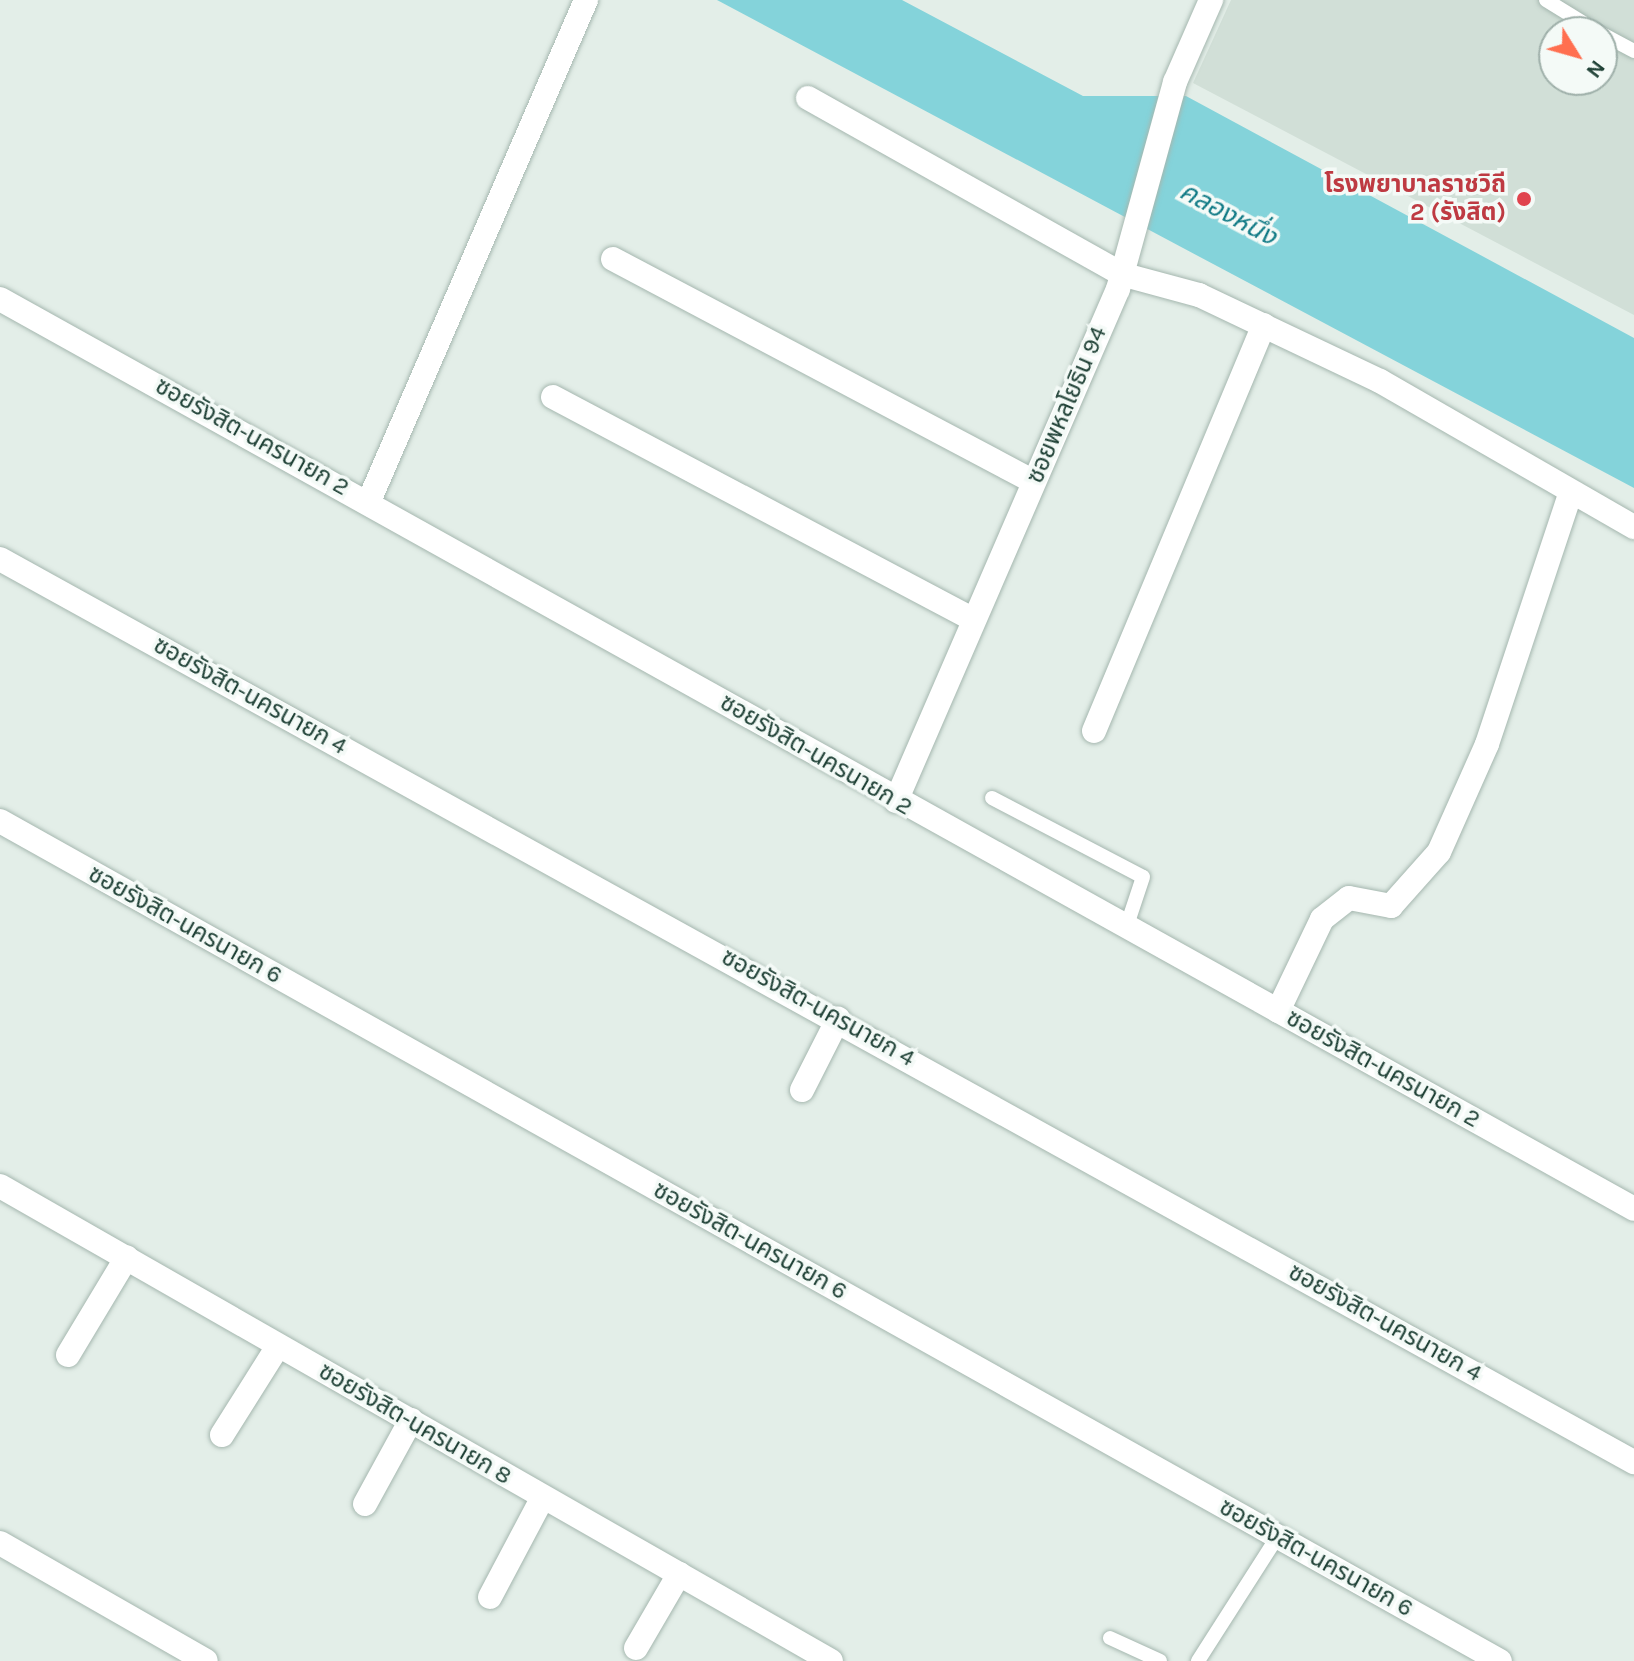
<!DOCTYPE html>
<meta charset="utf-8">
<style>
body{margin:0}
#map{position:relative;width:1634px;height:1661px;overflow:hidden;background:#e3eee8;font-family:Karla,"Noto Sans Thai",sans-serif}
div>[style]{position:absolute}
.built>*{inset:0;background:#d1dfd7}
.water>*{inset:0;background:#84d3da}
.roads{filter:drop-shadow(0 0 2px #a5b7af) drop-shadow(0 0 2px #a5b7af)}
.service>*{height:14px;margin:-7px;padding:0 7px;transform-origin:7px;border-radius:7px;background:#fff}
.minor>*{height:24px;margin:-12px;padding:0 12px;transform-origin:12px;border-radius:12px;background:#fff}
.dots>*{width:22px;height:22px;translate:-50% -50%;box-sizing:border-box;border:4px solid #f4faf7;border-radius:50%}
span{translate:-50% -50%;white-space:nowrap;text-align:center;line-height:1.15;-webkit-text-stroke:7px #f4faf7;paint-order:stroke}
.health-label{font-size:24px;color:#be3a42;font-weight:700}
.right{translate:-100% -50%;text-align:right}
.street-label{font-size:24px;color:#204237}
.water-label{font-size:26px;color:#127b86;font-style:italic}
.north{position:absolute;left:1538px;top:16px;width:80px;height:80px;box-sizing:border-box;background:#f4faf7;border:2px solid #9fb0aa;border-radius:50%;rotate:127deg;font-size:22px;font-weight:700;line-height:32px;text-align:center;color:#204237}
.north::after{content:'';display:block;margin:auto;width:28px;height:36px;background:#ff6f50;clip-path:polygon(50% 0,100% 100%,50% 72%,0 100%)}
</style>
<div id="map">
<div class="built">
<div style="clip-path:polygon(evenodd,1231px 0,1634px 0,1634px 315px,1193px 83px,1231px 0,1554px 32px,1602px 32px,1602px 80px,1554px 80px,1554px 32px)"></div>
</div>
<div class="water">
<div style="clip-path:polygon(717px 0,902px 0,1083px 96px,1186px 96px,1634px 338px,1634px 488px)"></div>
</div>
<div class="roads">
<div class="service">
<div style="left:1546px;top:0;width:61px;rotate:31.6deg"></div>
<div style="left:1602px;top:34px;width:36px;rotate:28deg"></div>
<div style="left:992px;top:798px;width:170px;rotate:27.6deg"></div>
<div style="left:1143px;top:877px;width:54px;rotate:108.4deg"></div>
<div style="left:1110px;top:1638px;width:55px;rotate:24.7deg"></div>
<div style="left:1198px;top:1661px;width:148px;rotate:-57.4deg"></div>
</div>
<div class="minor">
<div style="left:808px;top:98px;width:359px;rotate:29.3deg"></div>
<div style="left:1121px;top:274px;width:81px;rotate:15.1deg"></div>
<div style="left:1199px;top:295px;width:200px;rotate:25.4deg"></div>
<div style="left:1380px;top:381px;width:293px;rotate:29.9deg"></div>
<div style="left:613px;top:259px;width:476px;rotate:27.9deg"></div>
<div style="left:0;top:299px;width:1870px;rotate:29.11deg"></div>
<div style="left:553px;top:397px;width:476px;rotate:27.9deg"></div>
<div style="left:369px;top:501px;width:546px;rotate:-66.58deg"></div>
<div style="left:0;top:559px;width:1867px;rotate:28.93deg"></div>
<div style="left:1094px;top:731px;width:440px;rotate:-67.3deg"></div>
<div style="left:896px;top:801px;width:558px;rotate:-66.56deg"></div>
<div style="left:1118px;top:289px;width:215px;rotate:-74.6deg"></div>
<div style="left:1175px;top:82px;width:90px;rotate:-66.3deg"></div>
<div style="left:0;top:821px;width:1719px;rotate:29.25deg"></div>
<div style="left:1278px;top:1011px;width:102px;rotate:-64.4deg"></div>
<div style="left:1322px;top:919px;width:34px;rotate:-38deg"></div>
<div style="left:1349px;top:898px;width:43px;rotate:10.8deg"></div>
<div style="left:1391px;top:906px;width:72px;rotate:-48.4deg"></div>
<div style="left:1439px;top:852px;width:118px;rotate:-66deg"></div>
<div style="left:1487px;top:744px;width:263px;rotate:-71.6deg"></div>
<div style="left:802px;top:1090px;width:80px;rotate:-63.1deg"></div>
<div style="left:0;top:1186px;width:957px;rotate:29.75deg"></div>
<div style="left:68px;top:1355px;width:114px;rotate:-59deg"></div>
<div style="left:222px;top:1435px;width:105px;rotate:-57.8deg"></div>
<div style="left:365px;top:1504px;width:96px;rotate:-61.3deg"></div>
<div style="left:0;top:1543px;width:237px;rotate:29.8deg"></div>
<div style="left:490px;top:1597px;width:113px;rotate:-62.1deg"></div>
<div style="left:636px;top:1648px;width:86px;rotate:-59.8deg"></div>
</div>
</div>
<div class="dots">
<div style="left:1524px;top:199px;background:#e0444e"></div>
</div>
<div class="health-label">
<span class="right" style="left:1506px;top:199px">โรงพยาบาลราชวิถี<br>2 (รังสิต)</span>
</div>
<div class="street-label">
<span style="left:1067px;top:405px;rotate:-67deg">ซอยพหลโยธิน 94</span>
<span style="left:252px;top:437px;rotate:29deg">ซอยรังสิต-นครนายก 2</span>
<span style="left:250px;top:696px;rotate:29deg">ซอยรังสิต-นครนายก 4</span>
<span style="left:816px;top:755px;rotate:30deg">ซอยรังสิต-นครนายก 2</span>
<span style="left:185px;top:925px;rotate:29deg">ซอยรังสิต-นครนายก 6</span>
<span style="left:818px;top:1008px;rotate:29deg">ซอยรังสิต-นครนายก 4</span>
<span style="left:1383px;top:1069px;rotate:29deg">ซอยรังสิต-นครนายก 2</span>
<span style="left:750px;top:1241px;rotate:29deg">ซอยรังสิต-นครนายก 6</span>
<span style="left:1385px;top:1323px;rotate:29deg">ซอยรังสิต-นครนายก 4</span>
<span style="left:415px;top:1424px;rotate:30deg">ซอยรังสิต-นครนายก 8</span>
<span style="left:1316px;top:1558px;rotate:29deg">ซอยรังสิต-นครนายก 6</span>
</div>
<div class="water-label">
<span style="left:1228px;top:214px;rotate:28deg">คลองหนึ่ง</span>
</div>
<div class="north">N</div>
</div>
